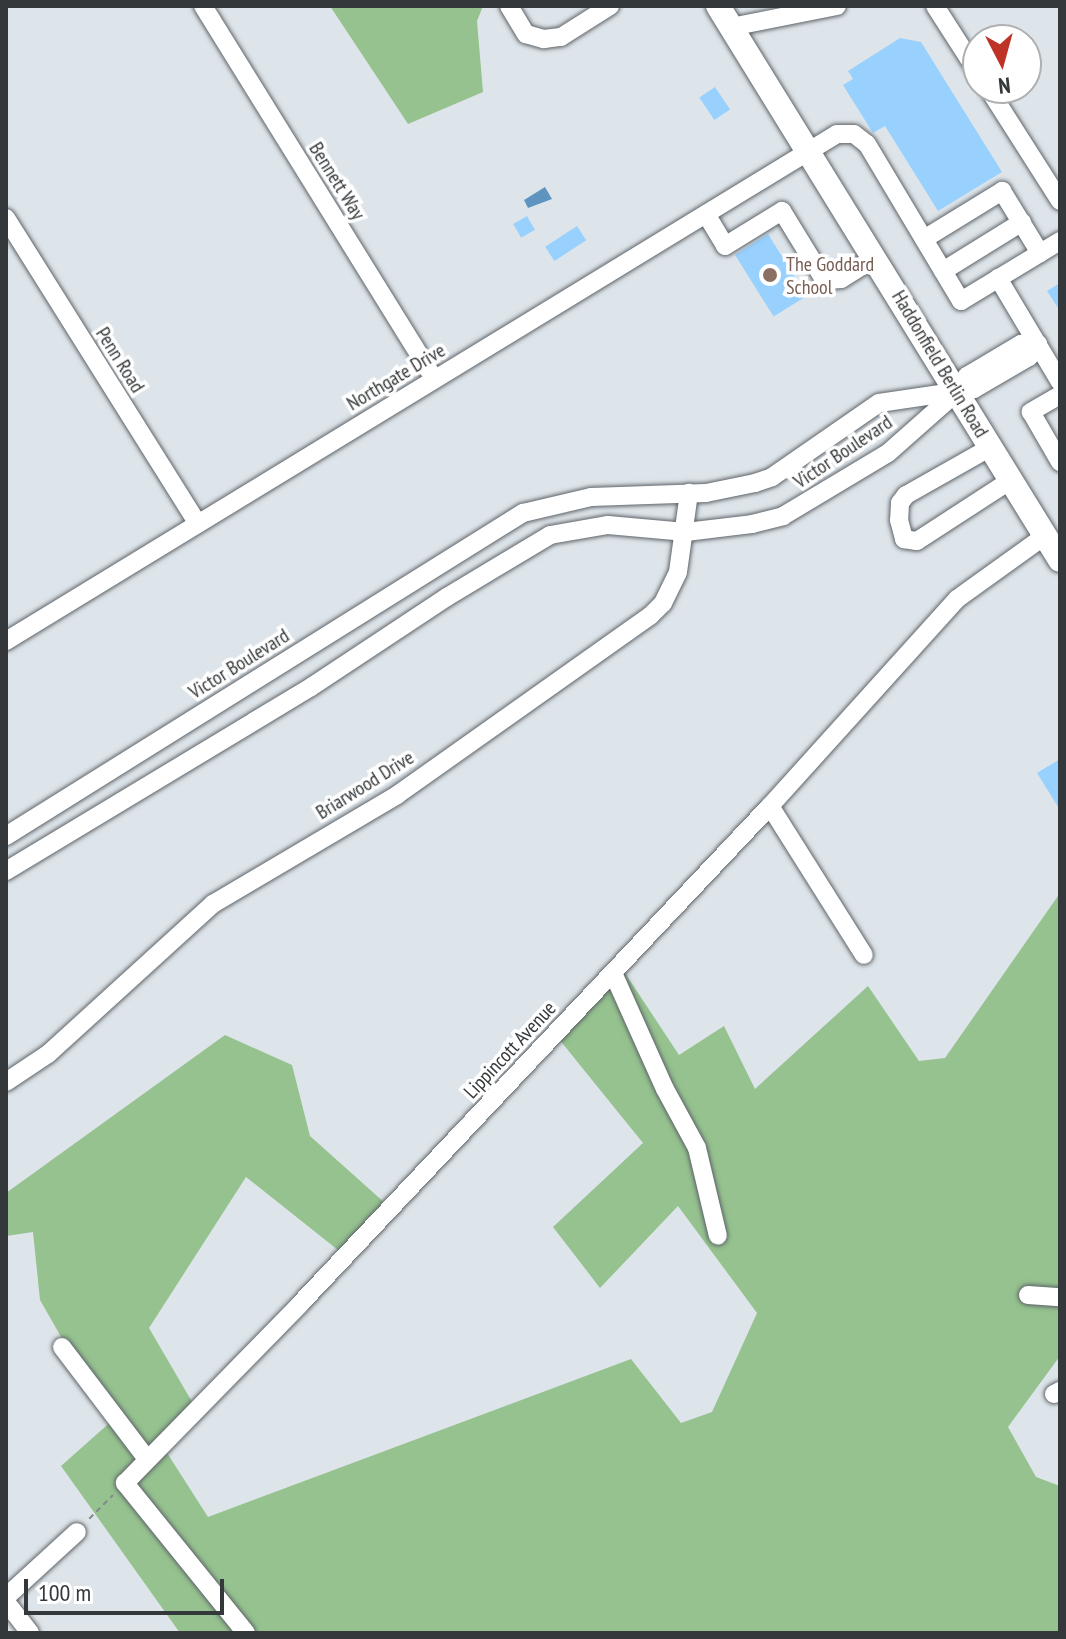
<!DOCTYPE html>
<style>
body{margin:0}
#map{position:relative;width:1066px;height:1639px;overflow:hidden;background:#dee5ea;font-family:"PT Sans Narrow",sans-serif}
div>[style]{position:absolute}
.forest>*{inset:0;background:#95c28f}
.water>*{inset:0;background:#6094c0}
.building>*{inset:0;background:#98d1fe;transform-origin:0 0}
.path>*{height:2px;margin-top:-1px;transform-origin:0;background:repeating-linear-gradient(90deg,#858a8d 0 6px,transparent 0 10px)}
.roads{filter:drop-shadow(0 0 2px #5e6469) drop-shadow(0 0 2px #5e6469)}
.minor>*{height:18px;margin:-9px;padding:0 9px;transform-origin:9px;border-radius:9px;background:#fff}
.major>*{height:24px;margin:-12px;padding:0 12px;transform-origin:12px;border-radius:12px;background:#fff}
.dots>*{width:22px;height:22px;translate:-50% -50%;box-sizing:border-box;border:4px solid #fff;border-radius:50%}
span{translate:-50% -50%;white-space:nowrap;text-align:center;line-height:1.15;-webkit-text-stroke:7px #fff;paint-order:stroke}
.street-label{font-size:20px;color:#35383a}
.education-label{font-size:20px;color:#785e54}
.left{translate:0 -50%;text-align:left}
.frame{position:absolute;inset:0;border:8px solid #35383a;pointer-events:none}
.north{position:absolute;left:962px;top:24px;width:80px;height:80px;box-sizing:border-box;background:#fff;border:2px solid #aeafb0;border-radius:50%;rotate:174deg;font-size:22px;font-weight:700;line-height:32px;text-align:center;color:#35383a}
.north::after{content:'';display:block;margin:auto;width:28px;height:36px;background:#bf3228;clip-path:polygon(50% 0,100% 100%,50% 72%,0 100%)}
.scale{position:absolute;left:24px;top:1579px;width:200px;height:36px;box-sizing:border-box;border:4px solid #35383a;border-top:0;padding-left:10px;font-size:24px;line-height:28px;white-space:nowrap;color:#35383a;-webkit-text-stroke:6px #fff;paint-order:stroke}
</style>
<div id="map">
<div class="forest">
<div style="clip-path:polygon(330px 6px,483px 6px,477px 21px,483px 92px,408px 124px)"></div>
<div style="clip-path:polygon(1060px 893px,1060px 1356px,1008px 1427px,1036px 1477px,1060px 1486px,1060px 1633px,180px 1633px,61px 1466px,115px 1418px,76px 1363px,40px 1300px,33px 1232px,6px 1236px,6px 1193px,225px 1035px,292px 1065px,310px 1136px,386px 1204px,343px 1254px,246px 1177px,149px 1328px,198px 1412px,162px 1445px,208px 1517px,631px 1359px,681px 1423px,712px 1412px,757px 1313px,678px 1206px,600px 1288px,553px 1227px,643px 1143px,550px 1028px,615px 958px,679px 1055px,724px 1026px,755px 1089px,868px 986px,919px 1061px,945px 1058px)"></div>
</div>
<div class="water">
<div style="clip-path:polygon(545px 187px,552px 199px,528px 208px,524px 200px)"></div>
</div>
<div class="building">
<div style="clip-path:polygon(900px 38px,921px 42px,1002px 172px,938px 211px,885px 126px,873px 133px,843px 85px,853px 79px,848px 71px)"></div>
<div style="left:715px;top:87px;width:27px;height:19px;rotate:56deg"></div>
<div style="left:527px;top:216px;width:16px;height:16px;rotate:60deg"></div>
<div style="left:577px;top:226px;width:17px;height:38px;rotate:57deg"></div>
<div style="left:768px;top:234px;width:73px;height:39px;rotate:58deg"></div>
<div style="clip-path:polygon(1060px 283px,1060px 311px,1047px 291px)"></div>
<div style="clip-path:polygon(1060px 759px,1060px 810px,1037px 773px)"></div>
</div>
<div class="path">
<div style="left:89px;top:1519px;width:34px;rotate:-45deg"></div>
</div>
<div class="roads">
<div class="minor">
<div style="left:203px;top:6px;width:439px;rotate:58.2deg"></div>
<div style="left:509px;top:6px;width:33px;rotate:59deg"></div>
<div style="left:526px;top:34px;width:19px;rotate:16deg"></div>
<div style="left:544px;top:39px;width:17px;rotate:-7deg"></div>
<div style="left:561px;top:37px;width:58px;rotate:-32.3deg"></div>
<div style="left:935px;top:6px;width:80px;rotate:57.3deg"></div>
<div style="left:731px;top:27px;width:108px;rotate:-11.2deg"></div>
<div style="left:988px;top:88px;width:134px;rotate:57.5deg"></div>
<div style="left:706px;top:214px;width:37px;rotate:59deg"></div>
<div style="left:725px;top:246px;width:67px;rotate:-31.6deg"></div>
<div style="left:782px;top:211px;width:79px;rotate:58.5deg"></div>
<div style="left:823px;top:278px;width:5px;rotate:22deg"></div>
<div style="left:828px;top:280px;width:13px;rotate:-4deg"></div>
<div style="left:841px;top:279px;width:40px;rotate:-32deg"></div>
<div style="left:6px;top:218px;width:361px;rotate:57.9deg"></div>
<div style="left:924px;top:239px;width:92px;rotate:-31.6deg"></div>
<div style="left:1002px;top:191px;width:73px;rotate:58.5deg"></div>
<div style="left:943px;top:271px;width:93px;rotate:-31.8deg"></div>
<div style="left:998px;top:278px;width:121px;rotate:59.2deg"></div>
<div style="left:1060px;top:395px;width:34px;rotate:150deg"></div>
<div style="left:1031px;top:412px;width:58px;rotate:59.9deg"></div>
<div style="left:991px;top:447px;width:98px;rotate:150.5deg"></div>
<div style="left:906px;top:495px;width:10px;rotate:127deg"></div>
<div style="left:900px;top:503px;width:17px;rotate:93deg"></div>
<div style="left:899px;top:520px;width:20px;rotate:75deg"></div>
<div style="left:904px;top:539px;width:13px;rotate:9deg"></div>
<div style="left:917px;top:541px;width:112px;rotate:-33deg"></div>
<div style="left:6px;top:641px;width:973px;rotate:-31.39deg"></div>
<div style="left:837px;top:134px;width:17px"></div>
<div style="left:854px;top:134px;width:16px;rotate:38deg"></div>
<div style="left:867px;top:144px;width:183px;rotate:59.1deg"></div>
<div style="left:961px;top:301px;width:116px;rotate:-31.2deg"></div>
<div style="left:770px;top:806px;width:176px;rotate:57.8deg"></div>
<div style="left:6px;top:836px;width:610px;rotate:-32deg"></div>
<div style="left:523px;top:513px;width:70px;rotate:-13.2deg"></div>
<div style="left:591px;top:497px;width:115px;rotate:-2deg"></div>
<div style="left:706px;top:493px;width:50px;rotate:-11.5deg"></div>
<div style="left:755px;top:483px;width:18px;rotate:-19deg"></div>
<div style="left:772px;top:477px;width:130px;rotate:-34.7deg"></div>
<div style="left:879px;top:403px;width:96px;rotate:-8.4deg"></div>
<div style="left:974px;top:389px;width:64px;rotate:-30.2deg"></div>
<div style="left:1029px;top:357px;width:16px;rotate:-55deg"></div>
<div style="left:6px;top:871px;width:356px;rotate:-31.1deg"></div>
<div style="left:311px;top:687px;width:163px;rotate:-33.5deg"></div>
<div style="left:447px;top:597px;width:120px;rotate:-31deg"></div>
<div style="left:550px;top:535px;width:59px;rotate:-9.8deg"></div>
<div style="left:608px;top:525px;width:78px;rotate:5.1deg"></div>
<div style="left:686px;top:532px;width:66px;rotate:-6.9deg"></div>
<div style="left:752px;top:524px;width:32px;rotate:-14deg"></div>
<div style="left:783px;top:516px;width:122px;rotate:-31deg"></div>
<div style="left:888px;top:453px;width:92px;rotate:-41.5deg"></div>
<div style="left:957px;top:392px;width:19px;rotate:-58deg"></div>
<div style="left:967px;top:376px;width:63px;rotate:-30.7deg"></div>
<div style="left:1021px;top:344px;width:17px"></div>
<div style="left:613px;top:973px;width:127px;rotate:65.9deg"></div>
<div style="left:665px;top:1089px;width:67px;rotate:61.5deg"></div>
<div style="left:697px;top:1148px;width:90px;rotate:76.6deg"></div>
<div style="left:6px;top:1082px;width:50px;rotate:-33.7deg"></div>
<div style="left:48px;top:1054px;width:223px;rotate:-42.3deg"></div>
<div style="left:213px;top:904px;width:214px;rotate:-30.6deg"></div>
<div style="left:397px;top:795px;width:310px;rotate:-35.3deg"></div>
<div style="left:650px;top:616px;width:18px;rotate:-45deg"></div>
<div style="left:663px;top:603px;width:34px;rotate:-64deg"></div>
<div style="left:678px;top:572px;width:80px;rotate:-82.1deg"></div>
<div style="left:1028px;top:1295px;width:32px;rotate:4deg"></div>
<div style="left:62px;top:1347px;width:141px;rotate:52.8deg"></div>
<div style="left:1054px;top:1394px;width:7px;rotate:-27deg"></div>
<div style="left:6px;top:1597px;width:96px;rotate:-42.5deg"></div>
<div style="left:6px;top:1602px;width:39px;rotate:52deg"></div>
<div style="left:246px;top:1633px;width:193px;rotate:-128.9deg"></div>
<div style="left:125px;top:1483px;width:250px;rotate:-45.6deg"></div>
<div style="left:300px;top:1304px;width:685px;rotate:-46.66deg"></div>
<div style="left:770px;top:806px;width:279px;rotate:-47.9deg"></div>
<div style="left:957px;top:599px;width:110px;rotate:-35.7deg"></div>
</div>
<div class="major">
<div style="left:718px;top:6px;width:651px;rotate:58.31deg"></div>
</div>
</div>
<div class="dots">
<div style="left:770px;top:275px;background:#8d6e63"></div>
</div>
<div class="street-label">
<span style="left:337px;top:181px;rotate:58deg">Bennett Way</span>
<span style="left:120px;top:360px;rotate:58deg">Penn Road</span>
<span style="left:940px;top:364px;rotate:59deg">Haddonfield Berlin Road</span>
<span style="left:396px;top:377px;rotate:-31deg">Northgate Drive</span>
<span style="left:843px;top:452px;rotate:-34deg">Victor Boulevard</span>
<span style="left:239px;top:664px;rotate:-32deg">Victor Boulevard</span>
<span style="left:365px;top:785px;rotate:-32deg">Briarwood Drive</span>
<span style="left:510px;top:1050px;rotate:-47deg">Lippincott Avenue</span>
</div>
<div class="education-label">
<span class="left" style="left:786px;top:276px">The Goddard<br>School</span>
</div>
<div class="frame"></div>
<div class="north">N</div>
<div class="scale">100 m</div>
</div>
